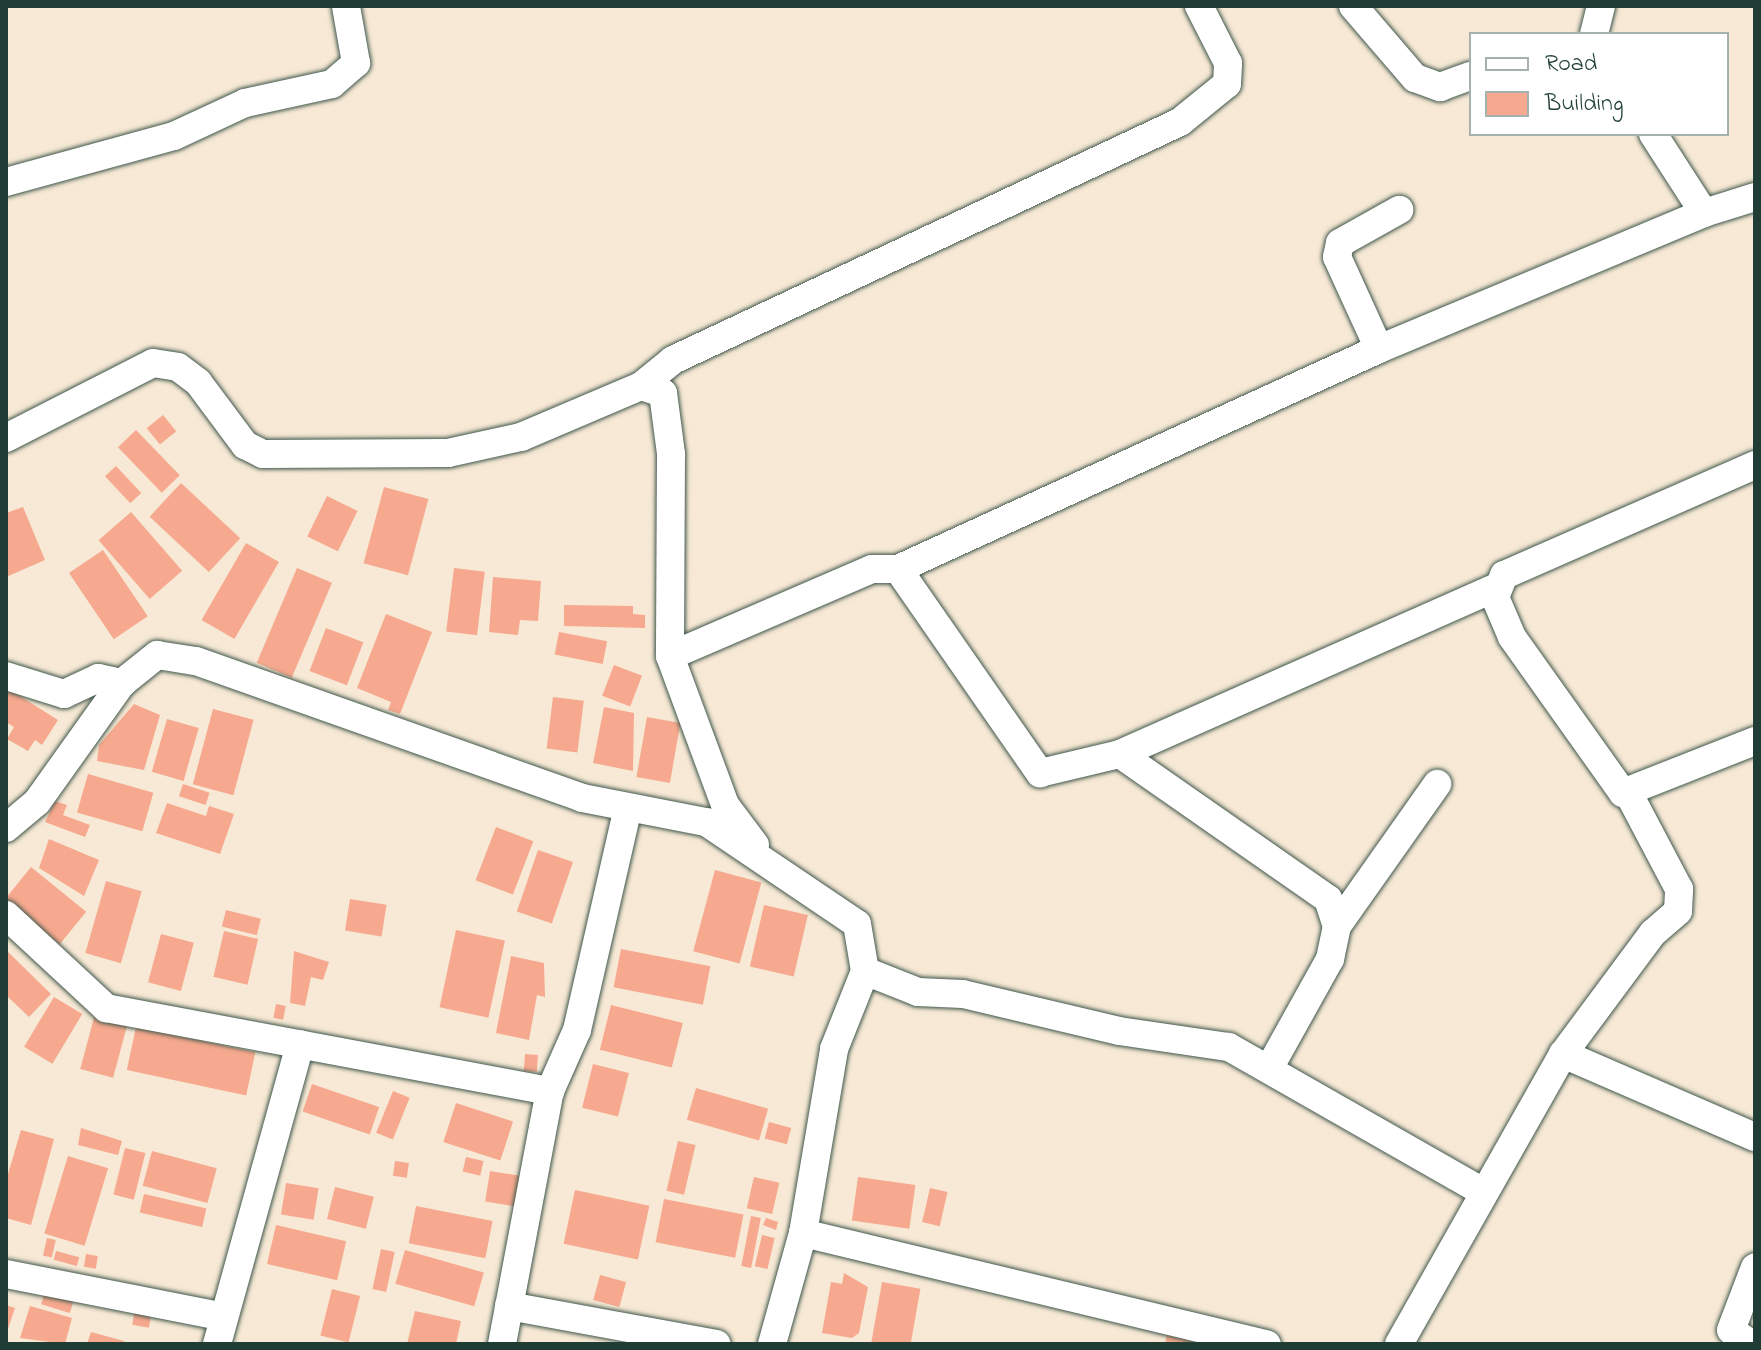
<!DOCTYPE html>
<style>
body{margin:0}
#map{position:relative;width:1761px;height:1350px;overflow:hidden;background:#f7e9d5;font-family:"Indie Flower",sans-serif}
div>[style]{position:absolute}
.building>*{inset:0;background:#f6a98e;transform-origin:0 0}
.roads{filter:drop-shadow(0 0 2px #3f574c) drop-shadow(0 0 2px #3f574c)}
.minor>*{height:28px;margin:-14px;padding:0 14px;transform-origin:14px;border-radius:14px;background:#fff}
span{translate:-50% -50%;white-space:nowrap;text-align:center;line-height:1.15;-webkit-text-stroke:7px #fff;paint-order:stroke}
.frame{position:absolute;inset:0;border:8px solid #1f3d34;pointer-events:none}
.legend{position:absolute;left:1469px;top:32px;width:260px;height:104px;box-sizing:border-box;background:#fff;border:2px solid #a5b1ae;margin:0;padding:10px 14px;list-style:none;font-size:24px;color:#1f3d34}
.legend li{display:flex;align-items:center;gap:16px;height:40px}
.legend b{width:40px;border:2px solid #a5b1ae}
</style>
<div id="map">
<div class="building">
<div style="left:163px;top:415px;width:21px;height:21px;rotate:51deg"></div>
<div style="left:136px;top:430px;width:63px;height:25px;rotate:46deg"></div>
<div style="left:116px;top:466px;width:37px;height:15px;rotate:47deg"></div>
<div style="left:181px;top:483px;width:81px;height:46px;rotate:43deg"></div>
<div style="left:384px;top:487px;width:46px;height:79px;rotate:15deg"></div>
<div style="left:327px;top:496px;width:34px;height:45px;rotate:26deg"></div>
<div style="clip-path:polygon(23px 507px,45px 560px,6px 577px,6px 513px)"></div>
<div style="left:131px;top:512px;width:78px;height:43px;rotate:49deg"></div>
<div style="left:246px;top:543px;width:38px;height:89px;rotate:30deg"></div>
<div style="left:103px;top:550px;width:80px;height:41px;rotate:56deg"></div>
<div style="left:297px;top:568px;width:38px;height:103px;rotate:23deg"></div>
<div style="left:454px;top:568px;width:31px;height:64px;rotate:7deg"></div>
<div style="clip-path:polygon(493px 577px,541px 581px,538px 621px,520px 620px,518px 635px,489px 632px)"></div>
<div style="clip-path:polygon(564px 605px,633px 606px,633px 614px,645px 615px,645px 628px,564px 626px)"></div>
<div style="clip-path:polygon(386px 614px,432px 632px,400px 714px,388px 710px,391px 702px,357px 688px)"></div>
<div style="left:326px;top:628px;width:40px;height:46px;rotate:21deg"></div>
<div style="left:559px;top:632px;width:49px;height:23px;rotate:11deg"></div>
<div style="left:614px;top:665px;width:30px;height:33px;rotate:21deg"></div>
<div style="clip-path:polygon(7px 688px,58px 720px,42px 745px,35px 740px,28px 751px,7px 739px,14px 727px,6px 722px)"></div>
<div style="left:553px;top:697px;width:31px;height:52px;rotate:7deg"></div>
<div style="clip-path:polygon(134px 704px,160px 715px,144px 770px,97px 761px,99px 745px)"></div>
<div style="clip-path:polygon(604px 707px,634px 713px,633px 771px,593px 763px)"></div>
<div style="left:213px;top:709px;width:42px;height:78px;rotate:15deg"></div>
<div style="left:647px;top:717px;width:34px;height:61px;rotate:10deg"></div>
<div style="left:167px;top:719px;width:33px;height:55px;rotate:16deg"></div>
<div style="left:88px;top:774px;width:68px;height:40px;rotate:16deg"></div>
<div style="left:183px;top:784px;width:28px;height:13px;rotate:18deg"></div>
<div style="clip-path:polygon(55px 801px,67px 805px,63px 815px,90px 825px,85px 837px,45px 822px)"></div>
<div style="clip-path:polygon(167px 803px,206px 816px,209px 806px,234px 814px,220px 854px,156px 833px)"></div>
<div style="left:496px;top:827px;width:40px;height:57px;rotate:21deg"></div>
<div style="clip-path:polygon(49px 839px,99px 860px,84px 896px,39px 868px)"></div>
<div style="left:538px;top:850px;width:37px;height:65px;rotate:19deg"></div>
<div style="left:31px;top:867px;width:71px;height:42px;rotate:39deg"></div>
<div style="left:715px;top:870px;width:48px;height:84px;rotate:15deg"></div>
<div style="left:106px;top:881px;width:37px;height:75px;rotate:16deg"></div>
<div style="left:350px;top:899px;width:37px;height:32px;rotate:9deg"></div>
<div style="left:764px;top:905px;width:45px;height:63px;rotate:13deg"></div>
<div style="left:226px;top:910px;width:36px;height:17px;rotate:14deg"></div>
<div style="left:456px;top:930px;width:50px;height:79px;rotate:12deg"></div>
<div style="left:224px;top:931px;width:35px;height:47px;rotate:13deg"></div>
<div style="left:161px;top:934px;width:34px;height:50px;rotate:15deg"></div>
<div style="left:621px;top:949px;width:91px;height:39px;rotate:11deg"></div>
<div style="clip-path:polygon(6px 950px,51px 994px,29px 1017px,6px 995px)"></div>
<div style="clip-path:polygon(294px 951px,329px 962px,323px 980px,311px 977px,305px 1006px,290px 1003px)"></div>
<div style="clip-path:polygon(511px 956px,544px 963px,545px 997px,537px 995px,529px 1040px,496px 1033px)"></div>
<div style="left:54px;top:997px;width:33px;height:58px;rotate:31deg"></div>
<div style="left:276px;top:1004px;width:10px;height:14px;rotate:11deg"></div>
<div style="left:611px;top:1005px;width:74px;height:46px;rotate:14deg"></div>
<div style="left:95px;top:1014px;width:34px;height:57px;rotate:15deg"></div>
<div style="left:136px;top:1027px;width:122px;height:44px;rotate:12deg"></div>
<div style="left:525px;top:1054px;width:13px;height:17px;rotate:4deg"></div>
<div style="left:593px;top:1064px;width:37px;height:45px;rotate:14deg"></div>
<div style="left:312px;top:1084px;width:71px;height:29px;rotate:19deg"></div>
<div style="left:696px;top:1088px;width:75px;height:33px;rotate:16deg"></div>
<div style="left:393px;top:1091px;width:18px;height:45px;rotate:22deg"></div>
<div style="left:456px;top:1103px;width:60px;height:41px;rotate:18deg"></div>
<div style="left:769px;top:1122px;width:23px;height:17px;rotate:15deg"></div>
<div style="clip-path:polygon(81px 1128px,122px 1141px,118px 1155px,78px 1145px)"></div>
<div style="clip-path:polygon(21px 1130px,54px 1139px,31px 1225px,6px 1218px,6px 1181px)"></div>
<div style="left:678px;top:1141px;width:18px;height:51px;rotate:13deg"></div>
<div style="left:125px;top:1148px;width:21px;height:48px;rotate:14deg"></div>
<div style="left:152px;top:1151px;width:67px;height:36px;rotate:15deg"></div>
<div style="left:68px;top:1156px;width:42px;height:81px;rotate:17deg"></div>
<div style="left:466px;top:1157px;width:18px;height:15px;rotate:13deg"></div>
<div style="left:395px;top:1161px;width:14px;height:15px;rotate:8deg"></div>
<div style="left:490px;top:1171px;width:31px;height:31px;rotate:9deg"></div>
<div style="left:754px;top:1177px;width:26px;height:32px;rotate:13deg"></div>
<div style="left:858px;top:1177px;width:58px;height:44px;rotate:8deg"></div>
<div style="left:286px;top:1183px;width:33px;height:32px;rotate:9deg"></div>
<div style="left:335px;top:1187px;width:40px;height:33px;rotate:14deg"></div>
<div style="left:930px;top:1188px;width:18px;height:35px;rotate:13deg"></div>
<div style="left:575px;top:1190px;width:76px;height:55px;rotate:12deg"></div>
<div style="left:144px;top:1194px;width:64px;height:19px;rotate:13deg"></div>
<div style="left:664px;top:1199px;width:81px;height:44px;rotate:11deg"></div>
<div style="left:416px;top:1206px;width:78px;height:38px;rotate:11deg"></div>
<div style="left:751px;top:1216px;width:10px;height:51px;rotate:11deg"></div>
<div style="clip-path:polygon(766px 1218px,778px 1222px,776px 1230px,763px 1225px)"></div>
<div style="left:276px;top:1225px;width:72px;height:40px;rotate:13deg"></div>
<div style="left:762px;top:1235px;width:13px;height:32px;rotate:13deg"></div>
<div style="left:47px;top:1238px;width:9px;height:18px;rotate:13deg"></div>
<div style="left:381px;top:1249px;width:14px;height:41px;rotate:12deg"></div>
<div style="left:405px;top:1250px;width:82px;height:35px;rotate:16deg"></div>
<div style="left:56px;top:1251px;width:24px;height:9px;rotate:15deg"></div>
<div style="left:86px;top:1254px;width:12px;height:13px;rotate:9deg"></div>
<div style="clip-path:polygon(844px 1273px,868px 1287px,859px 1333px,852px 1338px,822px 1333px,831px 1282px,842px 1284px)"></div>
<div style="left:600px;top:1275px;width:27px;height:26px;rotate:15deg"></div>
<div style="left:882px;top:1282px;width:39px;height:63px;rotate:10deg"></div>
<div style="left:47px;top:1285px;width:30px;height:20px;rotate:17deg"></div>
<div style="left:332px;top:1289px;width:29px;height:48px;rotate:14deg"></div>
<div style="clip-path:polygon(6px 1305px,15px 1308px,7px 1332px,6px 1332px)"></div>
<div style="clip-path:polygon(30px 1306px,72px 1318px,65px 1344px,20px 1338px)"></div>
<div style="left:135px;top:1309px;width:17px;height:16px;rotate:10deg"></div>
<div style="clip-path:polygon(415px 1311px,461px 1321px,456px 1344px,407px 1344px)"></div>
<div style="clip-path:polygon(1168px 1329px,1211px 1344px,1165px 1344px)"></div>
<div style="clip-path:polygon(91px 1332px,124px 1341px,123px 1344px,87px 1344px)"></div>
</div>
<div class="roads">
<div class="minor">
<div style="left:1353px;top:6px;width:95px;rotate:49.3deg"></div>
<div style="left:1415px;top:78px;width:27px;rotate:20deg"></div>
<div style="left:1440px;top:87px;width:33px;rotate:-20deg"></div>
<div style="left:1594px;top:34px;width:29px;rotate:-76deg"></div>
<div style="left:1653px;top:134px;width:94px;rotate:57.2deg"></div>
<div style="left:1704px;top:213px;width:53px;rotate:-17.4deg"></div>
<div style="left:6px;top:182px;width:174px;rotate:-15.3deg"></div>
<div style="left:174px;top:136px;width:78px;rotate:-24.9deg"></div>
<div style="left:245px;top:103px;width:89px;rotate:-12.3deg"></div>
<div style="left:332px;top:84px;width:32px;rotate:-41deg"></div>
<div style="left:356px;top:63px;width:58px;rotate:-100deg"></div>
<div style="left:1379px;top:349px;width:101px;rotate:-114.5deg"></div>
<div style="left:1337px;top:257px;width:14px;rotate:-78deg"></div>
<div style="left:1340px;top:243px;width:68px;rotate:-29.2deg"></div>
<div style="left:641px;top:386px;width:41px;rotate:-39.1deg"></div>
<div style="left:673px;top:360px;width:560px;rotate:-25.15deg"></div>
<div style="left:1180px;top:122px;width:60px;rotate:-39deg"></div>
<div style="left:1227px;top:84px;width:21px;rotate:-87deg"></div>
<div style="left:1228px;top:63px;width:64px;rotate:-117deg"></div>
<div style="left:6px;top:438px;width:165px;rotate:-27deg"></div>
<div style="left:153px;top:363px;width:25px;rotate:9deg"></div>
<div style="left:178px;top:367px;width:25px;rotate:37deg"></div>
<div style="left:198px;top:382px;width:79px;rotate:53.3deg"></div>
<div style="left:245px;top:445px;width:20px;rotate:27deg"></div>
<div style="left:263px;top:454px;width:185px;rotate:-0.3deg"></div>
<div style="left:448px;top:453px;width:75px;rotate:-12.4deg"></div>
<div style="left:521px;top:437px;width:130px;rotate:-23deg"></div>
<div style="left:641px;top:386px;width:23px;rotate:18deg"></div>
<div style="left:663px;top:393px;width:62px;rotate:82.5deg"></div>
<div style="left:671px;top:454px;width:202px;rotate:90.3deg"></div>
<div style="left:670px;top:656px;width:159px;rotate:69.7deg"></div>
<div style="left:725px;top:805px;width:50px;rotate:53.1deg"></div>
<div style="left:1755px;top:465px;width:274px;rotate:156.3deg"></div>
<div style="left:1504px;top:575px;width:24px;rotate:112deg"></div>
<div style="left:1495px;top:597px;width:43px;rotate:67deg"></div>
<div style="left:1512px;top:637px;width:191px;rotate:54.6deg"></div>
<div style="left:1623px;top:793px;width:142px;rotate:-21.5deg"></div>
<div style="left:898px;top:569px;width:529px;rotate:-24.58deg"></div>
<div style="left:1379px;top:349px;width:352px;rotate:-22.7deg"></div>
<div style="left:670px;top:656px;width:220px;rotate:-23.3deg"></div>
<div style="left:872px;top:569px;width:26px"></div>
<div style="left:898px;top:569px;width:249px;rotate:55.2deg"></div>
<div style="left:1040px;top:773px;width:82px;rotate:-13.4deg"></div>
<div style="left:1120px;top:754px;width:254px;rotate:34.9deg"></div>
<div style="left:1328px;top:899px;width:28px;rotate:72deg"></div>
<div style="left:1337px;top:926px;width:34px;rotate:102deg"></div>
<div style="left:1330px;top:959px;width:121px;rotate:119.1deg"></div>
<div style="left:6px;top:676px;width:61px;rotate:17.2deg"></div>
<div style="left:64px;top:694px;width:38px;rotate:-25deg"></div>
<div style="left:98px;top:678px;width:25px;rotate:12deg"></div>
<div style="left:1120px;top:754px;width:410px;rotate:-23.9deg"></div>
<div style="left:6px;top:828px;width:40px;rotate:-40deg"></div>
<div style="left:37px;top:802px;width:146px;rotate:-54.5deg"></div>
<div style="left:122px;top:683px;width:45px;rotate:-38.7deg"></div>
<div style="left:157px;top:655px;width:39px;rotate:9deg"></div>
<div style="left:196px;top:661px;width:410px;rotate:19.5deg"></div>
<div style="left:582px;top:798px;width:126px;rotate:11deg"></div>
<div style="left:706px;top:822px;width:182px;rotate:34deg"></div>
<div style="left:857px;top:924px;width:48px;rotate:80.3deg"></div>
<div style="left:865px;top:971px;width:57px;rotate:21.6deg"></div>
<div style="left:918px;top:992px;width:45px;rotate:2.5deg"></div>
<div style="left:963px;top:994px;width:160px;rotate:13.3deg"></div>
<div style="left:1119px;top:1031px;width:111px;rotate:8.3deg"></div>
<div style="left:1229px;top:1047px;width:292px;rotate:29.7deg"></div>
<div style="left:6px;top:915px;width:137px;rotate:42.9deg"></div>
<div style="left:106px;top:1008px;width:452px;rotate:10.6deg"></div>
<div style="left:1337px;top:926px;width:174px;rotate:-54.8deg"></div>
<div style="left:1563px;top:1054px;width:209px;rotate:23.4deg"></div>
<div style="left:803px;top:1233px;width:477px;rotate:13.5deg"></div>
<div style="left:6px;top:1274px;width:218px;rotate:11.1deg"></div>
<div style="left:509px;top:1306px;width:211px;rotate:10.4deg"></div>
<div style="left:217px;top:1344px;width:311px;rotate:-74.5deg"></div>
<div style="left:502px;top:1344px;width:258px;rotate:-79.3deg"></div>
<div style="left:550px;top:1091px;width:67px;rotate:-66.1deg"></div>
<div style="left:577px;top:1030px;width:228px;rotate:-77.1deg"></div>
<div style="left:772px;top:1344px;width:115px;rotate:-74.4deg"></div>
<div style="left:803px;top:1233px;width:187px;rotate:-80.4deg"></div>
<div style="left:834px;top:1049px;width:84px;rotate:-68.3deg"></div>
<div style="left:1399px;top:1344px;width:333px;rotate:-60.5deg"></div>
<div style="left:1563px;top:1054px;width:151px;rotate:-53.4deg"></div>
<div style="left:1653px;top:933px;width:33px;rotate:-41deg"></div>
<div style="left:1678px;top:911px;width:22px;rotate:-87deg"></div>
<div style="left:1679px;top:889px;width:107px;rotate:-117.8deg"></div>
<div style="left:1751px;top:1344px;width:24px;rotate:-145deg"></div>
<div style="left:1731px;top:1330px;width:67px;rotate:-69.1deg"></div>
</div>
</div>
<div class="frame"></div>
<ul class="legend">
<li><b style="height:10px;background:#fff"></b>Road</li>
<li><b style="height:22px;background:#f6a98e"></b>Building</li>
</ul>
</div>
